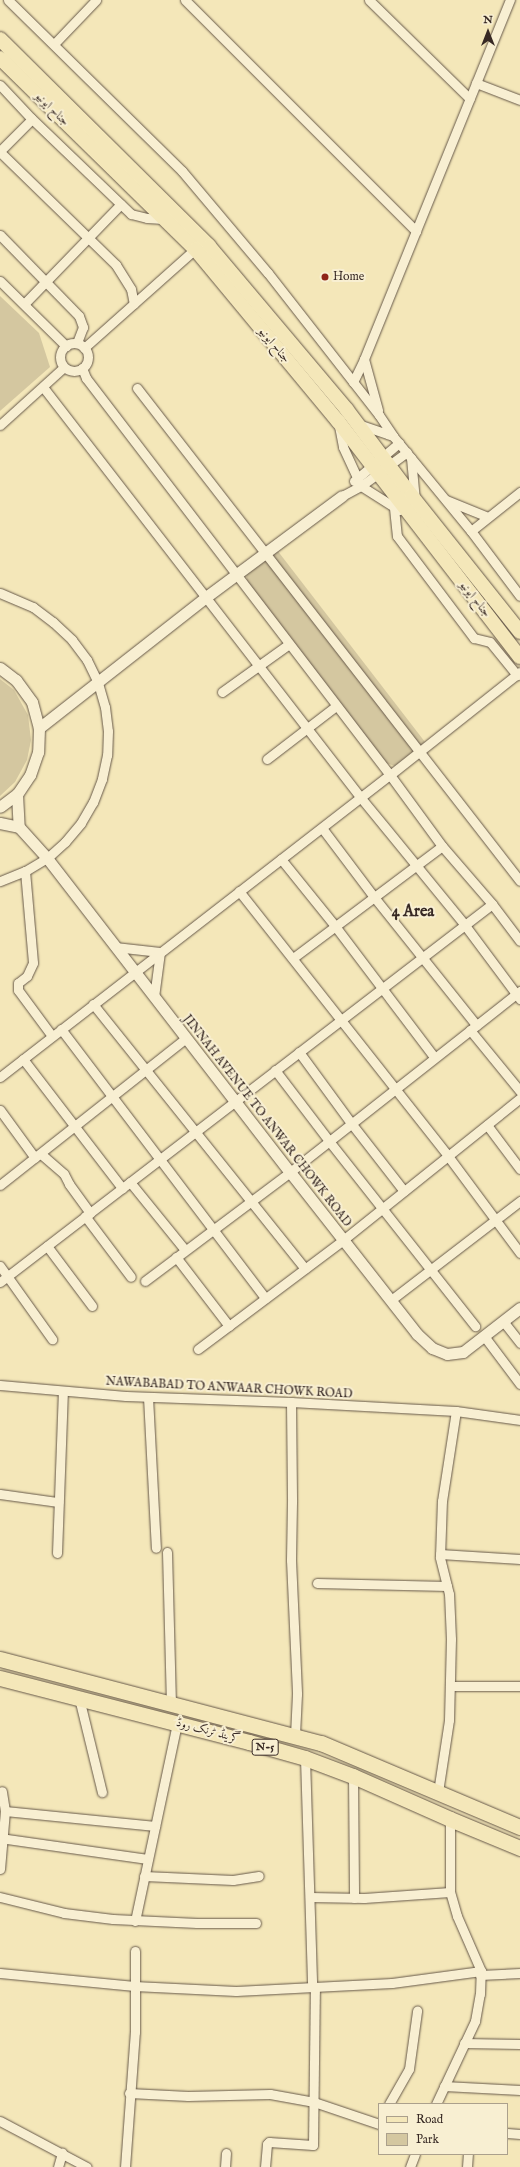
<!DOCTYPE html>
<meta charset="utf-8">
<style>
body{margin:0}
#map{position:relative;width:520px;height:2167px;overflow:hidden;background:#f4e7b9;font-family:"IM FELL English",Amiri,serif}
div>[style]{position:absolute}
.green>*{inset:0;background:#d4c7a0}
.roads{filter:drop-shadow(0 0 1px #665849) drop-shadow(0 0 1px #665849)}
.minor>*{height:9px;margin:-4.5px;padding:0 4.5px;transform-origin:4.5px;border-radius:4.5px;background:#f8efd2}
.minor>.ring{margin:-4.5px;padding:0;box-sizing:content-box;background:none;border:9px solid #f8efd2;border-radius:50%}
.tertiary>*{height:11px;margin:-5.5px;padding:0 5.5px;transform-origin:5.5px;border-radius:5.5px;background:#f8efd2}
.primary>*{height:14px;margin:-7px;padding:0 7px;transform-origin:7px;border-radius:7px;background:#f4e7b9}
.trunk>*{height:15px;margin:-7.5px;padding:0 7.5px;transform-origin:7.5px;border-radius:7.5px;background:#f4e7b9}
.dots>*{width:11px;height:11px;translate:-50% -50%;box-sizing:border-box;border:2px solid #f8efd2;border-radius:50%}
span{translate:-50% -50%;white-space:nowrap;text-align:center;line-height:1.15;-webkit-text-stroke:4px #f8efd2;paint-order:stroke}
.shield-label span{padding:1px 3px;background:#f8efd2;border:1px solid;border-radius:3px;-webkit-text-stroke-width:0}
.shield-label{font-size:11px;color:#372924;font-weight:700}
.street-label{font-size:12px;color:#372924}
.poi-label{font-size:12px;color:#372924}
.left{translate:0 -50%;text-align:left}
.district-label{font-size:16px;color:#372924;font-weight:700}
.legend{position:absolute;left:378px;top:2103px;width:130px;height:52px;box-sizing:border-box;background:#f8efd2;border:1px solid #aba08c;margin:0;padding:5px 7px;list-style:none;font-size:12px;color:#372924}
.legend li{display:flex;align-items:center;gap:8px;height:20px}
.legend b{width:20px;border:1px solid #aba08c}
.north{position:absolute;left:468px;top:12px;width:40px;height:40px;-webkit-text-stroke:3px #f8efd2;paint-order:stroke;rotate:0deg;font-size:11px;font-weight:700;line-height:16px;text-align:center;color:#372924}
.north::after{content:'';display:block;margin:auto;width:14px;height:18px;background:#372924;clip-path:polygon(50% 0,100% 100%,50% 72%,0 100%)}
</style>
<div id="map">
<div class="green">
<div style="clip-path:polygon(0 296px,39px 333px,50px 367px,0 411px)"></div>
<div style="clip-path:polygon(277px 550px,425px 742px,395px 766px,386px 763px,247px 582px,246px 572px)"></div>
<div style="clip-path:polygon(0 679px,14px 690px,28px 715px,31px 740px,27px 760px,15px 782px,0 796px)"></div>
</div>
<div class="roads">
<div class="minor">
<div style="left:8px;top:0;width:244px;rotate:44.5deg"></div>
<div style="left:182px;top:171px;width:133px;rotate:49.9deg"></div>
<div style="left:268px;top:273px;width:180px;rotate:52deg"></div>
<div style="left:379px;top:415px;width:25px;rotate:56deg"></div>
<div style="left:393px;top:436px;width:123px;rotate:50.6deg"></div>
<div style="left:471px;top:531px;width:81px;rotate:53deg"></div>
<div style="left:185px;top:0;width:327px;rotate:45deg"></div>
<div style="left:369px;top:0;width:141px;rotate:44.4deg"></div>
<div style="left:54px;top:44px;width:61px;rotate:-46.3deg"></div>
<div style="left:476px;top:83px;width:47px;rotate:21.1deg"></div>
<div style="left:0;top:85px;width:45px;rotate:46.8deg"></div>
<div style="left:31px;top:118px;width:139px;rotate:43.8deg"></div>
<div style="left:131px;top:214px;width:16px;rotate:14deg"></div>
<div style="left:147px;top:218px;width:16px;rotate:4deg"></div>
<div style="left:0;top:151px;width:45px;rotate:-45deg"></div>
<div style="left:0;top:152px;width:162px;rotate:44.2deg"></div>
<div style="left:116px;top:265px;width:28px;rotate:58deg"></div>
<div style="left:131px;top:289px;width:15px;rotate:79deg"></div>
<div style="left:0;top:235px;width:113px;rotate:45.7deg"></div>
<div style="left:79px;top:316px;width:12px;rotate:70deg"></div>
<div style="left:83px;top:327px;width:17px;rotate:111deg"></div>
<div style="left:0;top:281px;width:93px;rotate:44.6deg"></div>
<div style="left:24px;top:304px;width:139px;rotate:-45.9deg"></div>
<div class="ring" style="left:60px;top:343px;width:19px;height:19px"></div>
<div style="left:84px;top:348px;width:149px;rotate:-41.7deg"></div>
<div style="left:364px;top:359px;width:53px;rotate:74.6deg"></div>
<div style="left:82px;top:368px;width:11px;rotate:68deg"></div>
<div style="left:86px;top:378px;width:500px;rotate:52.56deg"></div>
<div style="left:390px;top:775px;width:88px;rotate:53.8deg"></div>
<div style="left:442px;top:846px;width:77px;rotate:49.2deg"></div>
<div style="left:492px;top:904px;width:46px;rotate:52.9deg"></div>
<div style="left:353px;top:382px;width:25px;rotate:-64deg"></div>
<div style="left:364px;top:359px;width:388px;rotate:-67.9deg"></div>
<div style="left:43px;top:387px;width:520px;rotate:52.27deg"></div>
<div style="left:361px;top:798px;width:163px;rotate:50.7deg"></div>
<div style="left:464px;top:924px;width:94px;rotate:53.3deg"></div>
<div style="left:137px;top:388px;width:624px;rotate:52.16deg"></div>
<div style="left:358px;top:424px;width:37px;rotate:19deg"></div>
<div style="left:0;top:425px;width:86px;rotate:-42.2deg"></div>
<div style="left:339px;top:426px;width:21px;rotate:79deg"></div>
<div style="left:343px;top:447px;width:43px;rotate:65.2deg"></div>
<div style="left:361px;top:486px;width:45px;rotate:32.3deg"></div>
<div style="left:411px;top:458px;width:42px;rotate:84.6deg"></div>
<div style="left:354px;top:481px;width:59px;rotate:-40.2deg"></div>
<div style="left:342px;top:496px;width:21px;rotate:-28deg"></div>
<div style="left:361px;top:486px;width:57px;rotate:-36.5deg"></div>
<div style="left:446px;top:500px;width:45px;rotate:22deg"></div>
<div style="left:394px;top:508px;width:28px;rotate:84deg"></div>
<div style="left:397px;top:536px;width:128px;rotate:53deg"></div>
<div style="left:474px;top:638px;width:16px;rotate:14deg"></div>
<div style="left:490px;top:642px;width:43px;rotate:50.7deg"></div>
<div style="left:471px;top:531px;width:63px;rotate:-38.5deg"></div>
<div style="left:0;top:593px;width:36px;rotate:23deg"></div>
<div style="left:33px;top:607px;width:25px;rotate:37deg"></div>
<div style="left:53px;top:622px;width:26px;rotate:43deg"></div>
<div style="left:72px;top:640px;width:25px;rotate:53deg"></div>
<div style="left:87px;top:660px;width:25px;rotate:64deg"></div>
<div style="left:98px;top:683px;width:25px;rotate:74deg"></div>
<div style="left:105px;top:707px;width:24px;rotate:83deg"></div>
<div style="left:108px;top:731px;width:24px;rotate:92deg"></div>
<div style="left:107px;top:755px;width:25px;rotate:102deg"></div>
<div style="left:102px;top:779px;width:25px;rotate:111deg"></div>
<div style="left:93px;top:802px;width:24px;rotate:120deg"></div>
<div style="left:81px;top:823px;width:25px;rotate:130deg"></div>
<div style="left:65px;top:842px;width:24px;rotate:138deg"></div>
<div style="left:47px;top:858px;width:26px;rotate:149deg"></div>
<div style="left:25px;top:871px;width:27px;rotate:158deg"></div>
<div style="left:222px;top:692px;width:82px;rotate:-35.6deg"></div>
<div style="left:267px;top:759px;width:87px;rotate:-37.5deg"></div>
<div style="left:322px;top:828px;width:86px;rotate:53deg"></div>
<div style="left:374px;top:897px;width:164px;rotate:51.4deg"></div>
<div style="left:281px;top:859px;width:86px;rotate:51.1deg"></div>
<div style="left:335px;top:926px;width:164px;rotate:52.9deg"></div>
<div style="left:25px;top:871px;width:92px;rotate:85deg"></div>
<div style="left:33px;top:963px;width:14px;rotate:115deg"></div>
<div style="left:27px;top:976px;width:11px;rotate:142deg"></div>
<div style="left:18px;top:983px;width:7px;rotate:90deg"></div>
<div style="left:18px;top:990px;width:57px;rotate:53.5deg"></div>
<div style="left:239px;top:891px;width:337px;rotate:51.7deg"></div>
<div style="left:448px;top:1156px;width:121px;rotate:53.4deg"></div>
<div style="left:115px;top:947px;width:45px;rotate:6.3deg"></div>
<div style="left:160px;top:952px;width:45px;rotate:97.6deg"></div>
<div style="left:293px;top:958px;width:186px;rotate:-36.9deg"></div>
<div style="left:93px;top:1004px;width:339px;rotate:51.3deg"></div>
<div style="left:61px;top:1029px;width:338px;rotate:52.8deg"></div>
<div style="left:470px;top:1030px;width:79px;rotate:50.7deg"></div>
<div style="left:299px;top:1052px;width:88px;rotate:53.8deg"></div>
<div style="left:351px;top:1123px;width:86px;rotate:52.1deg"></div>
<div style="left:23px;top:1059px;width:163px;rotate:52.5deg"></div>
<div style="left:275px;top:1070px;width:89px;rotate:52.7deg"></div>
<div style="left:329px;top:1141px;width:236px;rotate:51.7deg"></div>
<div style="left:0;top:1077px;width:493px;rotate:-37.8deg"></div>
<div style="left:390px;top:775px;width:166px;rotate:-38.4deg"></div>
<div style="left:0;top:1110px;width:59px;rotate:53.9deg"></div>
<div style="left:487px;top:1125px;width:55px;rotate:53.1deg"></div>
<div style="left:41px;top:1154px;width:30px;rotate:41deg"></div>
<div style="left:64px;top:1174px;width:11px;rotate:63deg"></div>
<div style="left:69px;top:1184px;width:36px;rotate:54deg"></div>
<div style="left:130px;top:1182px;width:87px;rotate:51deg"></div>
<div style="left:0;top:1185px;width:237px;rotate:-38.3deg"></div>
<div style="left:85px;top:1216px;width:76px;rotate:53deg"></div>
<div style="left:47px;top:1246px;width:75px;rotate:53.1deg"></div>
<div style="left:176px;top:1257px;width:87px;rotate:52.5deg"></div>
<div style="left:0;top:1266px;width:90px;rotate:54.5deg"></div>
<div style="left:145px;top:1281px;width:181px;rotate:-36.9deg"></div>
<div style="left:290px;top:1172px;width:293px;rotate:-38.2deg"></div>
<div style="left:0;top:1282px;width:620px;rotate:-37.53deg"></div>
<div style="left:391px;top:1300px;width:163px;rotate:-37.5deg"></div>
<div style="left:503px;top:1321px;width:28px;rotate:52deg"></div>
<div style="left:484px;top:1336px;width:60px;rotate:53.1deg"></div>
<div style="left:198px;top:1349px;width:181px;rotate:-36.9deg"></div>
<div style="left:343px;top:1240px;width:227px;rotate:-38.7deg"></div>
<div style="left:0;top:1385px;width:126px;rotate:5deg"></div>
<div style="left:126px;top:1396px;width:165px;rotate:2.1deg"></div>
<div style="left:291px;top:1402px;width:165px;rotate:3.1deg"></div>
<div style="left:148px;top:1397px;width:151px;rotate:87deg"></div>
<div style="left:291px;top:1402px;width:100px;rotate:89.4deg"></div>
<div style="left:292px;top:1502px;width:58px;rotate:91deg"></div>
<div style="left:291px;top:1560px;width:134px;rotate:87.4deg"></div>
<div style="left:297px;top:1694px;width:41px;rotate:92.8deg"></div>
<div style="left:0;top:1494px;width:59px;rotate:7.9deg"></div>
<div style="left:167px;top:1552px;width:151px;rotate:88.5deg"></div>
<div style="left:57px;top:1553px;width:162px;rotate:-87.9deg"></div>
<div style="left:440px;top:1554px;width:80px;rotate:3.6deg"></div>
<div style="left:317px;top:1583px;width:130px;rotate:1.3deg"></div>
<div style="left:450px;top:1686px;width:70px"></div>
<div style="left:79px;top:1698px;width:97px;rotate:76.3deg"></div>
<div style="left:305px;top:1758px;width:229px;rotate:88.2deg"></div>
<div style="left:353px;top:1776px;width:122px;rotate:89.5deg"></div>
<div style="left:438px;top:1792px;width:73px;rotate:-81.3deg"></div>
<div style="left:449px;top:1720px;width:81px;rotate:-88.6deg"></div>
<div style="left:451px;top:1639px;width:45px;rotate:-92.5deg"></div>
<div style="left:449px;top:1594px;width:38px;rotate:-104deg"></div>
<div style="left:440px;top:1557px;width:56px;rotate:-88deg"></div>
<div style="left:442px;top:1501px;width:91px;rotate:-81.2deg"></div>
<div style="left:456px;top:1411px;width:65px;rotate:8deg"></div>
<div style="left:5px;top:1811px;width:151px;rotate:5.7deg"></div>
<div style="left:7px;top:1839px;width:142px;rotate:8.1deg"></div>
<div style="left:0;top:1869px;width:58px;rotate:-85.1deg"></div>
<div style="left:5px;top:1811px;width:20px;rotate:-99deg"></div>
<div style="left:144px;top:1876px;width:89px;rotate:2.6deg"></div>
<div style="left:233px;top:1880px;width:26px;rotate:-9deg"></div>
<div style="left:0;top:1897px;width:66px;rotate:14deg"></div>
<div style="left:64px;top:1913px;width:49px;rotate:7deg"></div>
<div style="left:113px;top:1919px;width:84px;rotate:2.7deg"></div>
<div style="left:197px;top:1923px;width:59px"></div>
<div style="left:310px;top:1897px;width:54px;rotate:1.1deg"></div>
<div style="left:364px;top:1898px;width:86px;rotate:-4deg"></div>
<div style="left:135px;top:1921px;width:202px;rotate:-78deg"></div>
<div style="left:0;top:1973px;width:135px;rotate:5.5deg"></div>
<div style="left:134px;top:1986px;width:102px;rotate:2.8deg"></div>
<div style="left:236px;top:1991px;width:156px;rotate:-2.9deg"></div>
<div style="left:392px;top:1983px;width:90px;rotate:-7.7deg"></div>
<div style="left:480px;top:1975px;width:40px;rotate:-2.9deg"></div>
<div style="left:464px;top:2043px;width:56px;rotate:1deg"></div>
<div style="left:444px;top:2086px;width:76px;rotate:3deg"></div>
<div style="left:129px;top:2093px;width:59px;rotate:2.9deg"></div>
<div style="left:188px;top:2096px;width:82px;rotate:-1.4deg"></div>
<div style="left:270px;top:2094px;width:45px;rotate:10.3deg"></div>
<div style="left:314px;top:2102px;width:69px;rotate:18.7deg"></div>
<div style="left:389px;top:2104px;width:40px;rotate:-60.3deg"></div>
<div style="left:409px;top:2069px;width:59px;rotate:-82.1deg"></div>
<div style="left:436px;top:2104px;width:92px;rotate:-64.8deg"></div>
<div style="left:475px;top:2021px;width:27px;rotate:-80deg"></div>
<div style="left:480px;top:1994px;width:23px;rotate:-88deg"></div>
<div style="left:481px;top:1971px;width:60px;rotate:-113.6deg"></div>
<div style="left:457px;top:1916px;width:25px;rotate:-106deg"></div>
<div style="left:450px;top:1892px;width:73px;rotate:-90deg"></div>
<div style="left:0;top:2121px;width:98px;rotate:27.9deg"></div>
<div style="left:507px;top:2133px;width:13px;rotate:4deg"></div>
<div style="left:58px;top:2167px;width:15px;rotate:-74deg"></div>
<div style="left:125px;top:2167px;width:135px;rotate:-85.8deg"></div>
<div style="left:135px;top:2032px;width:81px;rotate:-90deg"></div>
<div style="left:225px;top:2167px;width:14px;rotate:-86deg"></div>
<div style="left:265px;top:2167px;width:23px;rotate:-85deg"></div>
<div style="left:267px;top:2144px;width:3px;rotate:-45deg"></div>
<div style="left:269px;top:2142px;width:44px;rotate:3.9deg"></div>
<div style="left:313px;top:2145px;width:158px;rotate:-89.3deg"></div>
<div style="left:410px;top:2167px;width:14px;rotate:-69deg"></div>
<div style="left:467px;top:2167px;width:13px;rotate:-86deg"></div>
</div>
<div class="tertiary">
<div style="left:0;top:668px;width:20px;rotate:37deg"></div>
<div style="left:16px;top:680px;width:27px;rotate:54deg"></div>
<div style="left:32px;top:702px;width:27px;rotate:75deg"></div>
<div style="left:39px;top:728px;width:24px;rotate:92deg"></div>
<div style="left:38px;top:752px;width:24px;rotate:109deg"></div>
<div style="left:30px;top:775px;width:23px;rotate:124deg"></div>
<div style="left:17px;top:794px;width:21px;rotate:143deg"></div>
<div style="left:39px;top:728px;width:212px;rotate:-38.1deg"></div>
<div style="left:206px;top:597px;width:169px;rotate:-36.6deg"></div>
<div style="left:17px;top:794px;width:33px;rotate:87deg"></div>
<div style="left:0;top:823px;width:19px;rotate:12deg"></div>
<div style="left:19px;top:827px;width:42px;rotate:47.9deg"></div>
<div style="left:47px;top:858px;width:397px;rotate:52.3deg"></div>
<div style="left:290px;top:1172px;width:206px;rotate:51.9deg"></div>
<div style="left:417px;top:1334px;width:21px;rotate:43deg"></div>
<div style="left:432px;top:1348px;width:16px;rotate:22deg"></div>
<div style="left:447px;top:1354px;width:16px;rotate:-7deg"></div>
<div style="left:463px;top:1352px;width:72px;rotate:-37.7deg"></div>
</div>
<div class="primary">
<div style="left:0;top:39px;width:294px;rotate:44.7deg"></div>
<div style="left:209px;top:246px;width:214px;rotate:49.9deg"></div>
<div style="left:347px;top:410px;width:106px;rotate:53deg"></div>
<div style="left:411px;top:495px;width:175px;rotate:51.5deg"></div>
<div style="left:0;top:58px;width:273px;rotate:44.4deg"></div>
<div style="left:195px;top:249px;width:224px;rotate:50.3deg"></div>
<div style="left:338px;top:421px;width:298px;rotate:52.4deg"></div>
</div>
<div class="trunk">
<div style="left:0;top:1659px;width:332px;rotate:14.7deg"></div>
<div style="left:321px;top:1743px;width:216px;rotate:22.9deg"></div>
<div style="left:0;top:1678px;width:257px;rotate:14.4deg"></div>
<div style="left:249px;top:1742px;width:58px;rotate:15.9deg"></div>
<div style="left:305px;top:1758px;width:51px;rotate:20.6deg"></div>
<div style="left:353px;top:1776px;width:106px;rotate:23.9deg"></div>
<div style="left:450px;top:1819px;width:76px;rotate:22.5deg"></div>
</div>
</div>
<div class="dots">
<div style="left:325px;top:277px;background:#8f2418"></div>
</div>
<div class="shield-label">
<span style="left:265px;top:1747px">N-5</span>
</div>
<div class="street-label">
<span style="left:52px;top:109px;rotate:45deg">جناح ایونیو</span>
<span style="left:274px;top:345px;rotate:50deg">جناح ایونیو</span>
<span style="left:475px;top:599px;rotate:52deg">جناح ایونیو</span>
<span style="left:267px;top:1121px;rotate:52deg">JINNAH AVENUE TO ANWAR CHOWK ROAD</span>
<span style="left:229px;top:1388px;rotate:3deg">NAWABABAD TO ANWAAR CHOWK ROAD</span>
<span style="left:208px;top:1731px;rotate:15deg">گرینڈ ٹرنک روڈ</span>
</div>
<div class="poi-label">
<span class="left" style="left:333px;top:277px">Home</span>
</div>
<div class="district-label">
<span style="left:413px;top:912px">4 Area</span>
</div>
<ul class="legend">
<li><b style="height:5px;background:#f4e7b9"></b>Road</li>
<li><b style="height:11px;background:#d4c7a0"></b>Park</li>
</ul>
<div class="north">N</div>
</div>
